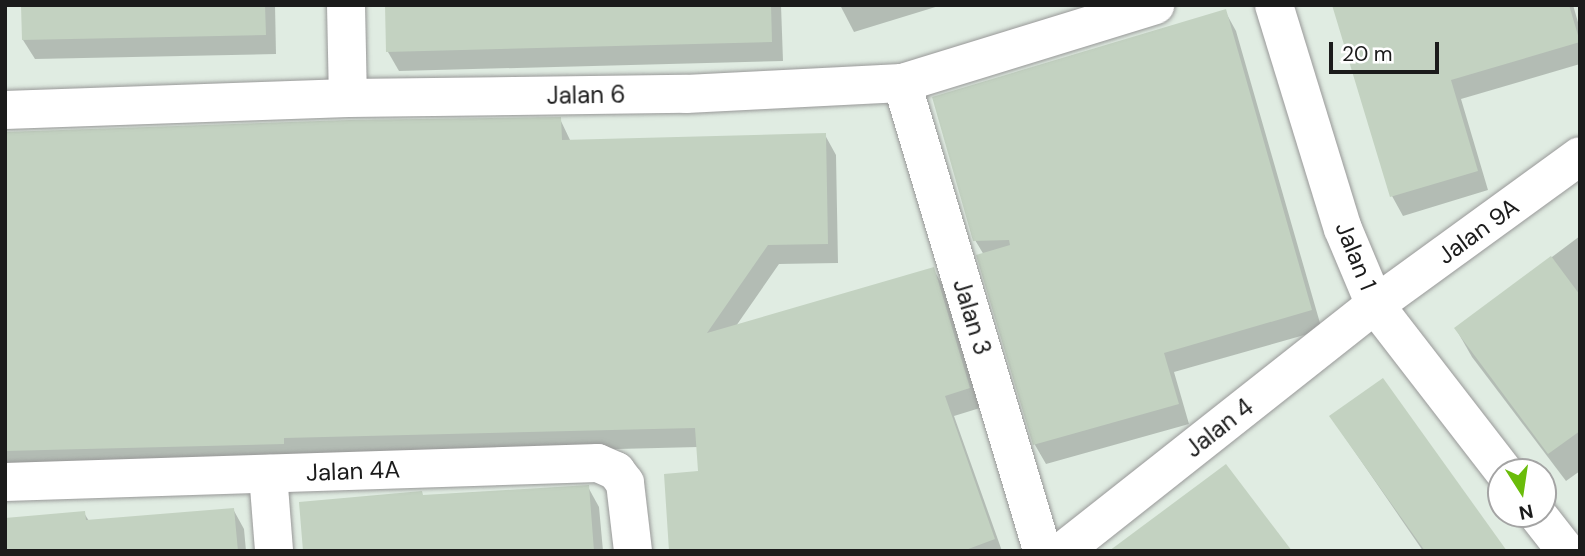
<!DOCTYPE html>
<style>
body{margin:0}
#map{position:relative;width:1585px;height:556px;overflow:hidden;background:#e0ece2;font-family:"DM Sans",sans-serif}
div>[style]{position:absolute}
.shadow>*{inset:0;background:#0003}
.building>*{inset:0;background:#c3d2c1}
.roads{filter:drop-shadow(0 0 2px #989898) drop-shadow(0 0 2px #989898)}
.minor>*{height:38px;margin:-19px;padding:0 19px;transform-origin:19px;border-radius:19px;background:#fff}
span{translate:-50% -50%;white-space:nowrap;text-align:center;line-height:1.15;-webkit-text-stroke:5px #fff;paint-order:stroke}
.street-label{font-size:24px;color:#1b1b1b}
.frame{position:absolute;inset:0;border:7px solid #1b1b1b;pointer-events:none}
.north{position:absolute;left:1487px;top:458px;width:70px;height:70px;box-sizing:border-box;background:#fff;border:2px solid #a4a4a4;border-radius:50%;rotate:168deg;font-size:19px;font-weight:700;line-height:28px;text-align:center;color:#1b1b1b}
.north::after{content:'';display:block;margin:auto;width:24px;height:32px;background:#6abc0a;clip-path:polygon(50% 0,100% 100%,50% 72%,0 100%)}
.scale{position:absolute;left:1329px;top:42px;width:110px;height:32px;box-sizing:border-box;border:4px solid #1b1b1b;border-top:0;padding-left:9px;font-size:21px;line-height:24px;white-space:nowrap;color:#1b1b1b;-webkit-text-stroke:5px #fff;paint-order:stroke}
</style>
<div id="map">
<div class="shadow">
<div style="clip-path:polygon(22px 5px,275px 5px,276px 54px,35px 59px,23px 40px)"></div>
<div style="clip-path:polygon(387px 5px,781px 5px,783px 61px,399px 71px,388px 52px)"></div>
<div style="clip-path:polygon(840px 5px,942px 5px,854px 32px)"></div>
<div style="clip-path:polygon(1334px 5px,1573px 5px,1580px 29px,1580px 64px,1461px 99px,1488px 190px,1403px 216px,1392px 196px)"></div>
<div style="clip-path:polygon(1225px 11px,1236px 31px,1322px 330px,1174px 372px,1189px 424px,1046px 464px,1035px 445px,979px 256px,984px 255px,975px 240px)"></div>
<div style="clip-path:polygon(560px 119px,571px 142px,825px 135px,836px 155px,838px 263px,779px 264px,736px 326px,933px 269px,945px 289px,980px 408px,954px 416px,1002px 551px,821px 551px,700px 473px,698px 447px,294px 457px,5px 470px,5px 134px)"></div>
<div style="clip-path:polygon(1580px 236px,1580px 471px,1566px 481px,1472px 357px,1456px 329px)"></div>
<div style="clip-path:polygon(1331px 417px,1505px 551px,1423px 551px)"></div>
<div style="clip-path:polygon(588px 487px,599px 507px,603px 551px,305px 551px,424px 497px)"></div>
<div style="clip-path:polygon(233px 509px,244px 529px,246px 551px,5px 551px,84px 513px,89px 521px)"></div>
</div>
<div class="building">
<div style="clip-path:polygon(21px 5px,265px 5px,266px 35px,22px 40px)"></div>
<div style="clip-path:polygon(385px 5px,771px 5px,772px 42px,386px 52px)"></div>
<div style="clip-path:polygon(1332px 5px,1569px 5px,1580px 42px,1451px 80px,1478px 171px,1390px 197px)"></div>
<div style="clip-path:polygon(1226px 9px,1312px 310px,1164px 353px,1179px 404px,1033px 445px,976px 255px,1010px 245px,1009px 240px,973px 241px,932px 97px)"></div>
<div style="clip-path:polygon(561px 117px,562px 140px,826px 133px,828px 244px,768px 245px,707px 333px,934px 267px,970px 388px,945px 396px,995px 539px,963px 551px,669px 551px,664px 474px,698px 471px,695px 428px,284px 438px,284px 444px,5px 451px,5px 132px,349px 120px)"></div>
<div style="clip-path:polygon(1551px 256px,1580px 295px,1580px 431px,1548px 454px,1454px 328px)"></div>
<div style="clip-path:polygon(1383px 378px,1507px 551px,1425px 551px,1329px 416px)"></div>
<div style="clip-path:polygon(1226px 464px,1292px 551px,1109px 551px)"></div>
<div style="clip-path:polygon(589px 485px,594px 551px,303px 551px,299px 502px,422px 491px,423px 495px)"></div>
<div style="clip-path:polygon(234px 508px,238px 551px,5px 551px,5px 518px,85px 511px,86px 520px)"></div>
</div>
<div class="roads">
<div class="minor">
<div style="left:346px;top:5px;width:93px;rotate:88.8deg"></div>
<div style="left:1274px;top:5px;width:234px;rotate:72.9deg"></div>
<div style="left:1343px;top:229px;width:82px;rotate:67.2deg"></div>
<div style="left:1375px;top:305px;width:211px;rotate:52.3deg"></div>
<div style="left:902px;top:83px;width:488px;rotate:73.3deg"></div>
<div style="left:5px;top:110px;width:343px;rotate:-2deg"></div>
<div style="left:348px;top:98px;width:338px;rotate:-0.7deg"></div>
<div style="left:686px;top:94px;width:216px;rotate:-2.9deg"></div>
<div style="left:902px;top:83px;width:265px;rotate:-17.1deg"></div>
<div style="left:268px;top:474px;width:77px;rotate:85.5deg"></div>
<div style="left:5px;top:482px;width:593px;rotate:-1.84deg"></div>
<div style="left:598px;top:463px;width:20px;rotate:24deg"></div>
<div style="left:616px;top:471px;width:15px;rotate:53deg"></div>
<div style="left:625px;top:483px;width:68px;rotate:83.3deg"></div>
<div style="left:1537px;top:514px;width:47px;rotate:51.9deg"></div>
<div style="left:1063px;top:551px;width:397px;rotate:-38.3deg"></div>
<div style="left:1375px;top:305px;width:253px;rotate:-36deg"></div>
</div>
</div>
<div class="street-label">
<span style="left:586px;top:95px;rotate:-1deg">Jalan 6</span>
<span style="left:1478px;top:231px;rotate:-36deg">Jalan 9A</span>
<span style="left:1356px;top:256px;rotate:68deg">Jalan 1</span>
<span style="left:972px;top:317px;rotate:73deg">Jalan 3</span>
<span style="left:1219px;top:428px;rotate:-38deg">Jalan 4</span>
<span style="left:353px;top:471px;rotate:-2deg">Jalan 4A</span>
</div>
<div class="frame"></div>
<div class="north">N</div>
<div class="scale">20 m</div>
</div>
